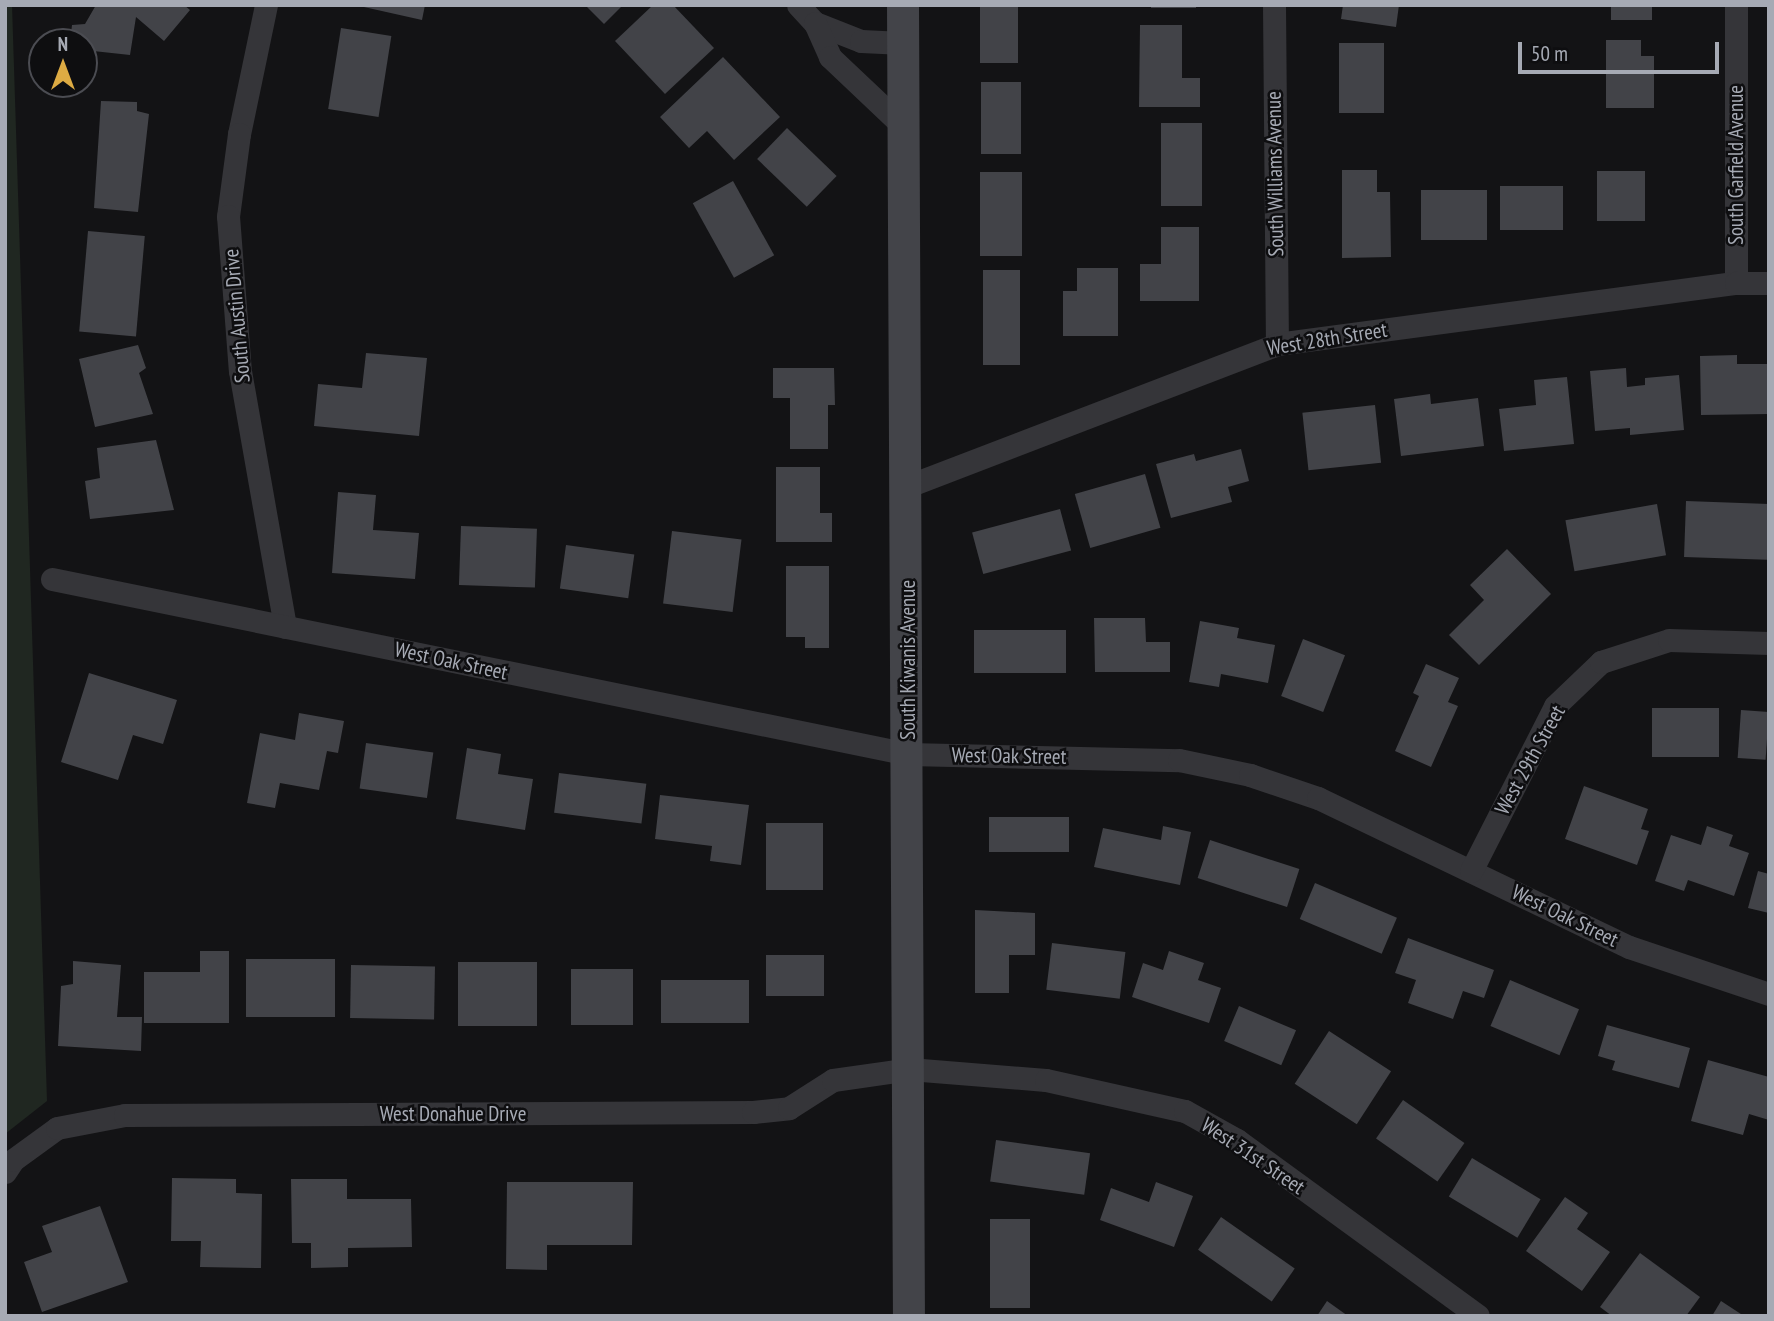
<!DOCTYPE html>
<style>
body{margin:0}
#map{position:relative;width:1774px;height:1321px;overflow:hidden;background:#131315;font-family:"PT Sans Narrow",sans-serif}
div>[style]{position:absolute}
.green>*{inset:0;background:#202721}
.building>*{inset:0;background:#424348;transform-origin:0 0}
.minor>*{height:23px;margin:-11.5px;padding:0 11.5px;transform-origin:11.5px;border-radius:11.5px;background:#353539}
.secondary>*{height:32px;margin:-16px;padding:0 16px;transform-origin:16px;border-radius:16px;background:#434449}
span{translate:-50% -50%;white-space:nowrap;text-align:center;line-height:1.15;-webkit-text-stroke:5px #0e0e10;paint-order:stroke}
.street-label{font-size:21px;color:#a6aab4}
.frame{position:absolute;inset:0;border:7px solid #a6aab4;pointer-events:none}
.north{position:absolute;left:28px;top:28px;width:70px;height:70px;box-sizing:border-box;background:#0e0e10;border:2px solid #4b4c52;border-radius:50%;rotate:0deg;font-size:19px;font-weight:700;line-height:28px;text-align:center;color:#a6aab4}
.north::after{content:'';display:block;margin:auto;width:24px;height:32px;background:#ddab43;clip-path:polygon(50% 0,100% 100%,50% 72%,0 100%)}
.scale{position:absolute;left:1518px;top:42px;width:201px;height:32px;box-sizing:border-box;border:4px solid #a6aab4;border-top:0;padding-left:9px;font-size:21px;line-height:24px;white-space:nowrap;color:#a6aab4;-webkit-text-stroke:5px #0e0e10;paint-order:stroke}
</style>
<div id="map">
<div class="green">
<div style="clip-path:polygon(5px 5px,12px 5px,47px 1101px,5px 1134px)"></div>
</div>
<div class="building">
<div style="clip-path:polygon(96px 5px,184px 5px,190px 10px,164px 41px,136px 17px,130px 55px,84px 50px,84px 42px,70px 42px,72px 25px,85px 24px)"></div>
<div style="clip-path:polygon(355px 5px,425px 5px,422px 20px)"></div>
<div style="clip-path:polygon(585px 5px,623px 5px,604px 24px)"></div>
<div style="clip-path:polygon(653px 5px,673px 5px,714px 48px,665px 94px,615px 41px)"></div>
<div style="left:980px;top:5px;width:38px;height:58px"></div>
<div style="left:1151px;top:5px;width:45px;height:3px"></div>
<div style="clip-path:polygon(1343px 5px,1399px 5px,1396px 27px,1341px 19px)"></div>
<div style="left:1611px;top:5px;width:41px;height:15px"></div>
<div style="clip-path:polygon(1140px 25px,1182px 25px,1182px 78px,1200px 78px,1200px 107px,1139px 107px)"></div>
<div style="left:341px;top:28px;width:51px;height:82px;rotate:9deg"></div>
<div style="clip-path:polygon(1606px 40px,1641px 40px,1641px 56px,1654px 56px,1654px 108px,1606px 108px)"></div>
<div style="left:1339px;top:43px;width:45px;height:70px"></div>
<div style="clip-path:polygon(723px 57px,780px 117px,734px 160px,707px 131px,689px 148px,660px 117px)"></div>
<div style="left:981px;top:82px;width:40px;height:72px"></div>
<div style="clip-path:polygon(101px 101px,137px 102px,137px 111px,149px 114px,138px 212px,94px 208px)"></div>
<div style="left:1161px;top:123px;width:41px;height:83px"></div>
<div style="left:787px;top:128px;width:69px;height:43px;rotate:44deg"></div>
<div style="clip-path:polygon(1342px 170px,1377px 170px,1377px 192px,1390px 192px,1391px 257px,1342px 258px)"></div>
<div style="left:1597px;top:171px;width:48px;height:50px"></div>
<div style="left:980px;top:172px;width:42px;height:84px"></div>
<div style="left:733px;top:181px;width:85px;height:46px;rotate:61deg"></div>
<div style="left:1500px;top:186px;width:63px;height:44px"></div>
<div style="left:1421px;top:190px;width:66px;height:50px"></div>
<div style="clip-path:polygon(1161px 227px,1199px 227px,1199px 301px,1140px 301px,1140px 264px,1161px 264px)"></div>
<div style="left:88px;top:231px;width:57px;height:101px;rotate:5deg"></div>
<div style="clip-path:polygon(1077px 268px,1118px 268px,1118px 336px,1063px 336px,1063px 291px,1077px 291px)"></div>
<div style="left:983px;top:270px;width:37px;height:95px"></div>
<div style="clip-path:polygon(138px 345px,146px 368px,139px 373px,153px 414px,95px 427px,79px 359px)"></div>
<div style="clip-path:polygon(366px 353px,427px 358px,419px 436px,314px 426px,318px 384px,362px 388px)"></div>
<div style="clip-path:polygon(1737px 355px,1737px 364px,1769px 364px,1769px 414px,1701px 415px,1700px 356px)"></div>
<div style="clip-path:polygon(773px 368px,834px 368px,835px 405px,828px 405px,828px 449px,790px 449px,790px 398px,773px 398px)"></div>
<div style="clip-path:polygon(1626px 368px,1627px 387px,1645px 385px,1645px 378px,1679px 375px,1684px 430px,1630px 435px,1630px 428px,1595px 431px,1590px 371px)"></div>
<div style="clip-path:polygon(1567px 377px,1574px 444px,1504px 451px,1499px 409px,1536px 405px,1534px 380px)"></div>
<div style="clip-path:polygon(1430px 394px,1431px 404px,1478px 398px,1484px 446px,1401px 456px,1394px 399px)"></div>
<div style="left:1375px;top:405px;width:58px;height:73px;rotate:84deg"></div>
<div style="clip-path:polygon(156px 440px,174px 510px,90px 519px,85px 481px,100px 478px,97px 448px)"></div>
<div style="clip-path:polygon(1241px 449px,1249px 481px,1228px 487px,1232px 502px,1171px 518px,1156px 464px,1194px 454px,1196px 461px)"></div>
<div style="clip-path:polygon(776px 467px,820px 467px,820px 513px,832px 513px,832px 542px,776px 542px)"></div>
<div style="left:1145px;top:474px;width:56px;height:73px;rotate:74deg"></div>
<div style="clip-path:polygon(338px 492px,376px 495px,373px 530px,419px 533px,415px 579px,332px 573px)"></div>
<div style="left:1686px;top:501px;width:83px;height:56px;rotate:2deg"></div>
<div style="left:1657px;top:504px;width:52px;height:93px;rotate:80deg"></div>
<div style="left:1060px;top:509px;width:43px;height:91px;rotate:75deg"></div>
<div style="left:461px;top:526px;width:76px;height:59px;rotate:2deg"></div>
<div style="left:672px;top:531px;width:70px;height:73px;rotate:7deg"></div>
<div style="left:566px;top:545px;width:69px;height:44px;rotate:8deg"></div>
<div style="clip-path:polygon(1507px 549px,1551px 594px,1479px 665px,1449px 635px,1484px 600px,1470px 585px)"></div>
<div style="clip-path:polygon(786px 566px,829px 566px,829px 648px,805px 648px,805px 637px,786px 637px)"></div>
<div style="clip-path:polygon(1094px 618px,1145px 618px,1146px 642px,1170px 642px,1170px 672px,1095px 672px)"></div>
<div style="clip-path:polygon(1200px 621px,1239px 628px,1237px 638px,1275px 645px,1268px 683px,1221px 674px,1219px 687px,1189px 682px)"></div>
<div style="left:974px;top:630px;width:92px;height:43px"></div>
<div style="left:1303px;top:639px;width:45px;height:61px;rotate:21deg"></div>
<div style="clip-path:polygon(1426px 664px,1459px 678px,1448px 702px,1458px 706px,1431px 767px,1395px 751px,1419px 696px,1413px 693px)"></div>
<div style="clip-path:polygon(89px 673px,177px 700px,163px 744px,133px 735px,118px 780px,61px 762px)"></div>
<div style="left:1652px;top:708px;width:67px;height:49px"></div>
<div style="left:1741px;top:710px;width:28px;height:48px;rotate:4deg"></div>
<div style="clip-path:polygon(299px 713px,344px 721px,338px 753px,327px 751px,319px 790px,280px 783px,275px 808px,247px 803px,260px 733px,295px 740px)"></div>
<div style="left:366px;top:743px;width:68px;height:46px;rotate:8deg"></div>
<div style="clip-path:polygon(467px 748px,501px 754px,498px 774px,533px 779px,525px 830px,456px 819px)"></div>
<div style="left:559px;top:773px;width:88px;height:40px;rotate:7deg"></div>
<div style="clip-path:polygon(1584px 786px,1648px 809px,1641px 829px,1649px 831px,1637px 865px,1565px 839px)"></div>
<div style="clip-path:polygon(660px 795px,749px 805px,741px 865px,710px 861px,712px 846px,655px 839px)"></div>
<div style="left:989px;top:817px;width:80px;height:35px"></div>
<div style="left:766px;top:823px;width:57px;height:67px"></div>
<div style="clip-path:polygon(1163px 826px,1191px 832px,1180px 885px,1094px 867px,1103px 828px,1161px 840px)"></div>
<div style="clip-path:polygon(1707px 826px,1733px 835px,1729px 846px,1749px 853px,1734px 896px,1688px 880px,1684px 891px,1655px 881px,1671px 835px,1701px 845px)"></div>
<div style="left:1210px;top:840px;width:94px;height:40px;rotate:18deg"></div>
<div style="clip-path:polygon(1758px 871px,1769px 874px,1769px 913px,1748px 908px)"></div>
<div style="left:1315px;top:883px;width:89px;height:39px;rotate:23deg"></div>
<div style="clip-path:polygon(975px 910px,1035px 913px,1035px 955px,1009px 955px,1009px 993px,975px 993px)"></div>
<div style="clip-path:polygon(1408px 938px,1494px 970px,1484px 998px,1463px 991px,1453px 1019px,1408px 1003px,1416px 980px,1395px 973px)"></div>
<div style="left:1052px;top:943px;width:74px;height:47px;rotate:7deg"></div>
<div style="clip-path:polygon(200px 951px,229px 951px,229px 1023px,144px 1023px,144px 972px,200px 972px)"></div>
<div style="clip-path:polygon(1169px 951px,1204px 963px,1198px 980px,1221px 988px,1209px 1023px,1132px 997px,1143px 963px,1163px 970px)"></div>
<div style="left:766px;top:955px;width:58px;height:41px"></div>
<div style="left:335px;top:959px;width:58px;height:89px;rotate:90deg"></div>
<div style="clip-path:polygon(73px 961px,121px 965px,117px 1017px,142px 1017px,141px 1051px,58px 1046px,61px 986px,73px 984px)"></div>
<div style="left:458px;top:962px;width:79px;height:64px"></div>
<div style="left:351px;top:965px;width:84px;height:53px;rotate:1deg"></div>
<div style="left:571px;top:969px;width:62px;height:56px"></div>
<div style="left:661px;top:980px;width:88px;height:43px"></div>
<div style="left:1510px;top:980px;width:75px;height:50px;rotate:23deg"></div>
<div style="left:1239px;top:1006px;width:62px;height:38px;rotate:23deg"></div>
<div style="clip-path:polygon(1607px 1025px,1690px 1048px,1679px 1088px,1612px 1070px,1615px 1061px,1598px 1056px)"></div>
<div style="left:1329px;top:1031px;width:74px;height:63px;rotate:33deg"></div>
<div style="clip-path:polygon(1708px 1060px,1769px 1077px,1769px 1120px,1749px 1114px,1743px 1135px,1691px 1121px)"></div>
<div style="left:1403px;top:1100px;width:75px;height:47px;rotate:35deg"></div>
<div style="left:996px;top:1140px;width:95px;height:42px;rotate:8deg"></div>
<div style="left:1472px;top:1158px;width:80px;height:45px;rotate:31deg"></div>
<div style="clip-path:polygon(172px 1178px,236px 1179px,236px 1193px,262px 1194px,261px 1268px,200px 1267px,201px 1241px,171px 1241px)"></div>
<div style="clip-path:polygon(291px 1179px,347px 1179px,347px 1199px,411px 1199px,412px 1247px,348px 1248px,348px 1267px,311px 1268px,311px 1243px,292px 1243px)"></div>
<div style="clip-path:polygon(507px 1182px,633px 1182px,632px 1245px,547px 1245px,547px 1270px,506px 1269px)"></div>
<div style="clip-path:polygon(1156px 1182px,1193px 1196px,1174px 1247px,1100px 1220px,1111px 1188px,1149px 1202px)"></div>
<div style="clip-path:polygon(1565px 1197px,1588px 1213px,1577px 1229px,1610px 1252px,1582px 1291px,1526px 1251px)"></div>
<div style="clip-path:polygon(100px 1206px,128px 1282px,42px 1312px,24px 1262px,52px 1252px,42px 1226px)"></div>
<div style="left:1221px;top:1217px;width:90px;height:40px;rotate:35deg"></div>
<div style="left:990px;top:1219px;width:40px;height:89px"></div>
<div style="clip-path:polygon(1640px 1253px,1700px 1297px,1686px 1316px,1612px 1316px,1600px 1307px)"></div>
<div style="clip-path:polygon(1327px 1301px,1348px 1316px,1317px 1316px)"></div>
<div style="clip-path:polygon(1721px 1301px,1744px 1316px,1712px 1316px)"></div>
</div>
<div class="minor">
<div style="left:266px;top:5px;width:132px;rotate:101.8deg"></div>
<div style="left:239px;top:134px;width:83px;rotate:97.6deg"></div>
<div style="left:228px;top:216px;width:155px;rotate:85.6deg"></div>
<div style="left:240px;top:371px;width:260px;rotate:80deg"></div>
<div style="left:798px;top:5px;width:25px;rotate:47deg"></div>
<div style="left:815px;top:23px;width:49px;rotate:21.4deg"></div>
<div style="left:861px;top:41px;width:42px;rotate:2.7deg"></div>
<div style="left:1274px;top:5px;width:339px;rotate:89.5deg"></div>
<div style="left:1736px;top:5px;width:278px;rotate:90deg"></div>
<div style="left:815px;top:23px;width:37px;rotate:66deg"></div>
<div style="left:830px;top:57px;width:102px;rotate:43.4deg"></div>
<div style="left:908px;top:486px;width:395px;rotate:-21deg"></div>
<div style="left:1277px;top:344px;width:463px;rotate:-7.6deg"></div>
<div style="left:1736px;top:283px;width:33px"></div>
<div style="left:52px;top:579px;width:874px;rotate:11.55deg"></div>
<div style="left:908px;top:754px;width:271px;rotate:1.3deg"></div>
<div style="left:1179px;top:760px;width:73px;rotate:11.9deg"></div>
<div style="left:1250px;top:775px;width:72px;rotate:18.7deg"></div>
<div style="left:1318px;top:798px;width:345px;rotate:25.6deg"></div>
<div style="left:1629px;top:947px;width:148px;rotate:18.6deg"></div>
<div style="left:1471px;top:871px;width:185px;rotate:-63deg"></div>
<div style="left:1555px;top:706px;width:64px;rotate:-43.7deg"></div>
<div style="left:1601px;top:662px;width:71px;rotate:-17.9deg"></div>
<div style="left:1669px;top:640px;width:100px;rotate:1.7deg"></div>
<div style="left:5px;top:1172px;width:14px;rotate:-56deg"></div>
<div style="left:13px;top:1160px;width:54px;rotate:-36deg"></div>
<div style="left:57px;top:1128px;width:69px;rotate:-10.8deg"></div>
<div style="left:125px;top:1115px;width:628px;rotate:-0.27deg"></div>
<div style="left:753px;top:1112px;width:36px;rotate:-6deg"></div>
<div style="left:789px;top:1108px;width:52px;rotate:-32.5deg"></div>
<div style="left:833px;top:1080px;width:77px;rotate:-8.2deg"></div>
<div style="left:909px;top:1069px;width:137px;rotate:4.6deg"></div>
<div style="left:1046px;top:1080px;width:142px;rotate:12.6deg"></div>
<div style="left:1185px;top:1111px;width:60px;rotate:29.1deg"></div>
<div style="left:1237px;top:1140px;width:298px;rotate:36.1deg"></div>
</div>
<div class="secondary">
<div style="left:903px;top:5px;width:1311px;rotate:89.74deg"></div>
</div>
<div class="street-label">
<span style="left:1736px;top:165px;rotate:-90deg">South Garfield Avenue</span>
<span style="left:1275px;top:174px;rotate:-91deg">South Williams Avenue</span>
<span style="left:237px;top:316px;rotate:-95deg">South Austin Drive</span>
<span style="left:1327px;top:339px;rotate:-9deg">West 28th Street</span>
<span style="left:908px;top:660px;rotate:-90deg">South Kiwanis Avenue</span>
<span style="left:451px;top:661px;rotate:12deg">West Oak Street</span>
<span style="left:1009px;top:756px;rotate:1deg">West Oak Street</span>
<span style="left:1530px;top:760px;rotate:-61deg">West 29th Street</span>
<span style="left:1565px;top:916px;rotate:26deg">West Oak Street</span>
<span style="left:453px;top:1114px">West Donahue Drive</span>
<span style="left:1253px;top:1156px;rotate:34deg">West 31st Street</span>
</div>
<div class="frame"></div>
<div class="north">N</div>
<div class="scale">50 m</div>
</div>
